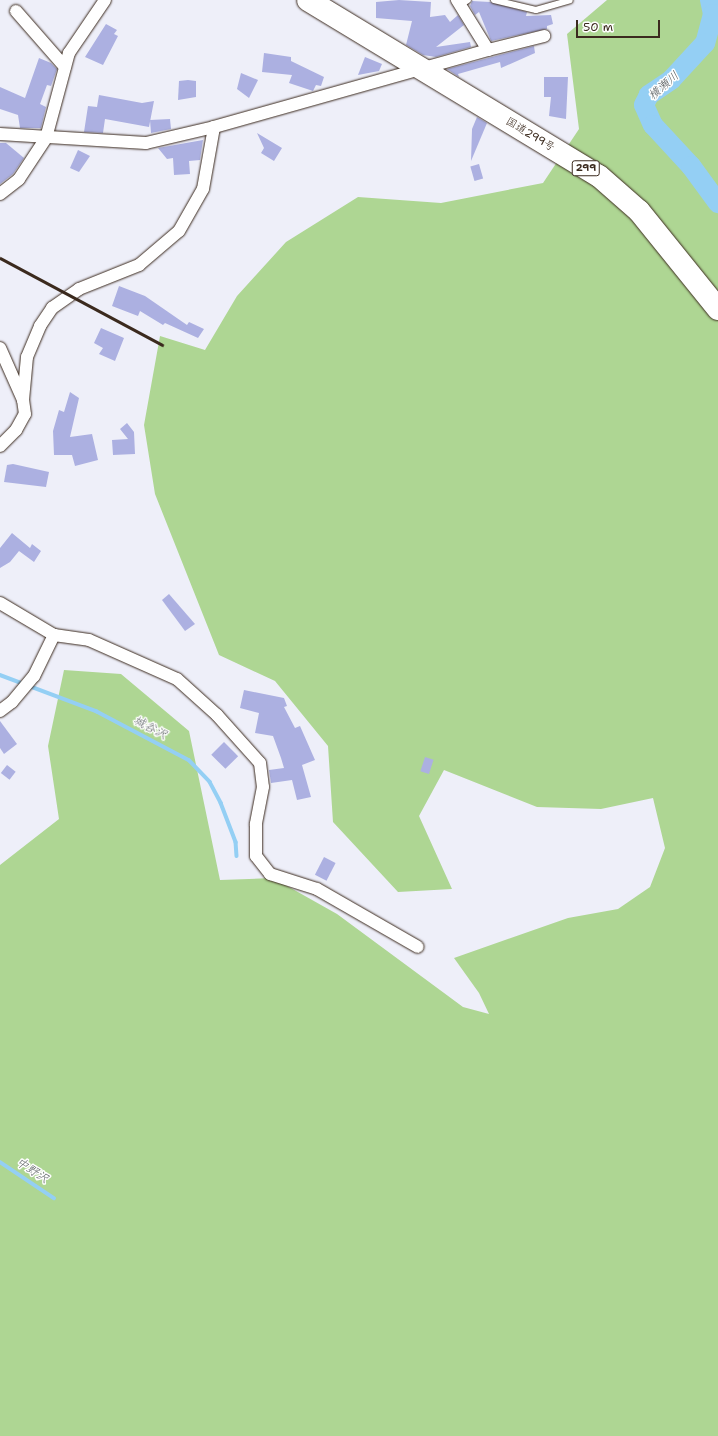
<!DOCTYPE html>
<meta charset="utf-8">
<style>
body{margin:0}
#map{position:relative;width:718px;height:1436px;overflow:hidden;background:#eeeff9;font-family:"Shantell Sans","Klee One",sans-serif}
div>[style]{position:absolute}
.green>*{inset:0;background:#aed693}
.stream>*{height:3.5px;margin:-1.75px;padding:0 1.75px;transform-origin:1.75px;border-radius:1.75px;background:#94cff4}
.river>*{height:20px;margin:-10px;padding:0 10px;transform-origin:10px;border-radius:10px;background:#94cff4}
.building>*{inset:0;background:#acb0e1;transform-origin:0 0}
.roads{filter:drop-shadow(0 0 1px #3b2a1e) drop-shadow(0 0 1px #3b2a1e)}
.lane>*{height:6px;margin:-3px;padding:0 3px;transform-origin:3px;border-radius:3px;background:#fff}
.street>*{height:12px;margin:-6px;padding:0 6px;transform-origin:6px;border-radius:6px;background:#fff}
.highway>*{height:22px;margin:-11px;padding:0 11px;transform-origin:11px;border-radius:11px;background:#fff}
.rail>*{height:3px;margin:-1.5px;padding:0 1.5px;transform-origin:1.5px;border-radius:1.5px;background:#3b2a1e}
span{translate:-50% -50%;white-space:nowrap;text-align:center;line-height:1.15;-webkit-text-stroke:3px #fff;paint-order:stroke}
.shield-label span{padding:1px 3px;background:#fff;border:1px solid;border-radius:3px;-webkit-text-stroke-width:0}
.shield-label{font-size:10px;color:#3b2a1e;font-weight:700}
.street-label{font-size:11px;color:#3b2a1e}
.water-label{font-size:12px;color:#565c5e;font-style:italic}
.scale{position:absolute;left:576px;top:20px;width:84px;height:18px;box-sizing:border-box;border:2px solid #3b2a1e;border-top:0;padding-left:5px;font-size:12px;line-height:14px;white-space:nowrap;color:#3b2a1e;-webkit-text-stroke:3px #fff;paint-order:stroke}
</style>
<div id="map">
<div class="green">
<div style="clip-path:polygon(607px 0,718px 0,718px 1436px,0 1436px,0 865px,59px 819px,48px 746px,64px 670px,121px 674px,189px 731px,220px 880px,273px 878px,337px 914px,463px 1007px,489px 1014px,479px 993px,454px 958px,568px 918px,618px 909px,650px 887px,665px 848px,653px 798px,601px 809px,537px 807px,444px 770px,419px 816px,452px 889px,398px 892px,333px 822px,328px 746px,275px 681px,219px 655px,155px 494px,144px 425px,160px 336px,205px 350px,237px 296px,286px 242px,358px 197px,441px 203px,543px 183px,579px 129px,567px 34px)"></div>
</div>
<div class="stream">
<div style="left:0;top:675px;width:103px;rotate:20.6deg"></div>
<div style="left:96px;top:711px;width:105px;rotate:27.8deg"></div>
<div style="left:189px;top:760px;width:30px;rotate:46deg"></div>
<div style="left:210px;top:782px;width:24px;rotate:62deg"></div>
<div style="left:221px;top:803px;width:42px;rotate:69deg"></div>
<div style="left:236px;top:842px;width:14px;rotate:86deg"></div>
<div style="left:0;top:1162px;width:65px;rotate:33.7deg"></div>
</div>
<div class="river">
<div style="left:710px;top:0;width:14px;rotate:78deg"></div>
<div style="left:713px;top:14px;width:30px;rotate:105deg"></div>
<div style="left:705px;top:43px;width:50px;rotate:132.6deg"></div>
<div style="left:671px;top:80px;width:27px;rotate:146deg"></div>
<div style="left:649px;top:95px;width:11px;rotate:117deg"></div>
<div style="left:644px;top:105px;width:22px;rotate:66deg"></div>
<div style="left:653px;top:125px;width:56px;rotate:47.2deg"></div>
<div style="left:691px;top:166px;width:46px;rotate:53.9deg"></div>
</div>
<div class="building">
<div style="clip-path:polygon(399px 0,431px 2px,430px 17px,445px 15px,450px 22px,458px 15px,464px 25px,436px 47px,470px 42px,471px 47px,436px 57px,423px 55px,406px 45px,412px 21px,376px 18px,376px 2px)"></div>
<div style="clip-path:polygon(472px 1px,490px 2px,527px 12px,526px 16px,551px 15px,553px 24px,547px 26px,547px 29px,491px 41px,479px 12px,475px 15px,470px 6px)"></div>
<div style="clip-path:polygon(106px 24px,117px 30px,114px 34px,118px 36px,103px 65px,85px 57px)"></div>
<div style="clip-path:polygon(534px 46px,535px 53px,501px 68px,500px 62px,458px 74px,459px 77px,447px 69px)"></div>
<div style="clip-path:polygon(264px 53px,291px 57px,291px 61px,324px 77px,321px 86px,316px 85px,313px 91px,289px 83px,292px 75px,262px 72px)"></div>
<div style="clip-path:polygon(365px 57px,382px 64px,379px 71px,358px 75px)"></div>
<div style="clip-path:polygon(39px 58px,51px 63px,57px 69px,51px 86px,47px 85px,40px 104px,46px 107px,41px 128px,20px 128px,18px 115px,0 109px,0 87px,25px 98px)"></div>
<div style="clip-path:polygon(241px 73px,258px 80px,249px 98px,237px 89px)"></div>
<div style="clip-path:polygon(544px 77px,568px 77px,566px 119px,549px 116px,551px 97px,544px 97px)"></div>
<div style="clip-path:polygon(188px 80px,196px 81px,196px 97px,178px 100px,179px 81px)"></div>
<div style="clip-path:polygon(99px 95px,142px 103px,154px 101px,149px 127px,105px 119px,103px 133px,84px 132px,88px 106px,97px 107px)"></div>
<div style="clip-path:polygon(477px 117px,487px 123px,471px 161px,472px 129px)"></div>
<div style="clip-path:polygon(170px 119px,171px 129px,151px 133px,150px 120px)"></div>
<div style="clip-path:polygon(257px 133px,282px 148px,274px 161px,261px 153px,264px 148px)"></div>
<div style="clip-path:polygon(203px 140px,200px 160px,189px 161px,190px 174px,174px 175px,173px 158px,167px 159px,158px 148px)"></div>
<div style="clip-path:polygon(0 143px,6px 143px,24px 158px,13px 174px,0 184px)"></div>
<div style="clip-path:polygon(78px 150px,90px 156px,79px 172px,70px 168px)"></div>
<div style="left:479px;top:164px;width:15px;height:9px;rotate:74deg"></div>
<div style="clip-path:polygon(119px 286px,145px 296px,187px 325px,189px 322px,204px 329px,198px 338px,165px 323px,163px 325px,140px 311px,138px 316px,112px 306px)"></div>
<div style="clip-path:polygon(101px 328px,124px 338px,115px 361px,99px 354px,103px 348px,94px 343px)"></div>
<div style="clip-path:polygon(70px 392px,79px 398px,70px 437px,92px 434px,98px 460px,75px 466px,72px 455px,54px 455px,53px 431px,59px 410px,64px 412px)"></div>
<div style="clip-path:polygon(127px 423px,134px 432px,135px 454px,113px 455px,112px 440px,128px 439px,120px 429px)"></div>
<div style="clip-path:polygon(13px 464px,49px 472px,46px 487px,4px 482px,7px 465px)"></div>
<div style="clip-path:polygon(12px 533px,30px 548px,32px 544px,41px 551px,34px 562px,19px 551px,10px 562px,0 568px,0 548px)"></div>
<div style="clip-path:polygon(169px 594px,195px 624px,185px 631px,162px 600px)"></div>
<div style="clip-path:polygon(244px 690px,284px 698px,287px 706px,284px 707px,295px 728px,300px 726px,315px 760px,302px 765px,311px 797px,297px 800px,292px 780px,271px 783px,269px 770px,284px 768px,281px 758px,273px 736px,255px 733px,259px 713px,240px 708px)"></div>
<div style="clip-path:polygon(0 721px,17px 744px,4px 754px,0 748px)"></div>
<div style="left:224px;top:742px;width:20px;height:18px;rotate:45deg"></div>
<div style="left:425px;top:757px;width:9px;height:15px;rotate:18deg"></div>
<div style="left:7px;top:765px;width:11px;height:10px;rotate:38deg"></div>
<div style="left:324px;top:857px;width:13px;height:20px;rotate:27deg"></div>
</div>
<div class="roads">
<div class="lane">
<div style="left:494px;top:0;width:43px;rotate:13.4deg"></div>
<div style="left:536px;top:10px;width:35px;rotate:-16deg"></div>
<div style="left:462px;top:4px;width:7px;rotate:-34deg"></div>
</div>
<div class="street">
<div style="left:16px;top:11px;width:74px;rotate:48.8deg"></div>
<div style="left:488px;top:50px;width:58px;rotate:-14deg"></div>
<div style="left:0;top:134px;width:146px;rotate:3.5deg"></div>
<div style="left:146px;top:143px;width:70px;rotate:-13.2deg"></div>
<div style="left:214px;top:127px;width:285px;rotate:-15.7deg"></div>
<div style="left:488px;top:50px;width:59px;rotate:-121.8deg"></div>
<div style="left:0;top:194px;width:24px;rotate:-38deg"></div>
<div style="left:19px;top:179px;width:49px;rotate:-56.6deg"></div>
<div style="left:46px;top:138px;width:88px;rotate:-74.9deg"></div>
<div style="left:69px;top:53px;width:64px;rotate:-55.8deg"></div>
<div style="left:0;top:348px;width:57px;rotate:66.1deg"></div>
<div style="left:0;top:446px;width:23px;rotate:-45deg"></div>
<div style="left:16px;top:430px;width:18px;rotate:-61deg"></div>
<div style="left:25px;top:414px;width:14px;rotate:-98deg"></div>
<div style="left:23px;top:400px;width:43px;rotate:-84.7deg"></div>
<div style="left:27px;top:357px;width:34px;rotate:-67deg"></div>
<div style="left:40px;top:326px;width:22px;rotate:-56deg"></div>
<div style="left:52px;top:308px;width:33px;rotate:-35deg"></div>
<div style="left:79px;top:289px;width:65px;rotate:-21.8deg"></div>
<div style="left:139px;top:265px;width:52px;rotate:-40.4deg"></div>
<div style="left:179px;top:231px;width:48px;rotate:-60.3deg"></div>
<div style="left:203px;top:189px;width:63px;rotate:-79.9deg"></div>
<div style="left:0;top:603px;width:63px;rotate:30.7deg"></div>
<div style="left:54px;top:635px;width:35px;rotate:8deg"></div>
<div style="left:89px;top:640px;width:96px;rotate:23.9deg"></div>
<div style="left:177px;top:679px;width:54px;rotate:42deg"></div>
<div style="left:217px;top:715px;width:64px;rotate:48.1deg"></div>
<div style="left:260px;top:763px;width:24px;rotate:83deg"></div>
<div style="left:263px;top:787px;width:38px;rotate:101deg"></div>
<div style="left:256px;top:824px;width:32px;rotate:90deg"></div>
<div style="left:256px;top:856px;width:23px;rotate:52deg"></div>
<div style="left:270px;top:874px;width:49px;rotate:17.7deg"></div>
<div style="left:317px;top:889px;width:116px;rotate:29.9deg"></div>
<div style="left:0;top:711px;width:15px;rotate:-37deg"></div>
<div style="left:12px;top:702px;width:34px;rotate:-50deg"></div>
<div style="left:34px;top:676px;width:46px;rotate:-64deg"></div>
</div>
<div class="highway">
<div style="left:308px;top:0;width:340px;rotate:31.2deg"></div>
<div style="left:599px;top:176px;width:53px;rotate:41.2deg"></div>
<div style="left:639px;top:211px;width:126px;rotate:51.1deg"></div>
</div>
</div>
<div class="rail">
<div style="left:0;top:258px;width:184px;rotate:28.2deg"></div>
</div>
<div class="shield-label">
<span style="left:586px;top:168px">299</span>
</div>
<div class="street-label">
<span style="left:530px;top:135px;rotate:31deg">国道299号</span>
</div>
<div class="water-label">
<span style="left:664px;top:86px;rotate:-41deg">横瀬川</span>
<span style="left:150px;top:728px;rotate:28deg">城谷沢</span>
<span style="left:32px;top:1171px;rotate:33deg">中野沢</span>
</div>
<div class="scale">50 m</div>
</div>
